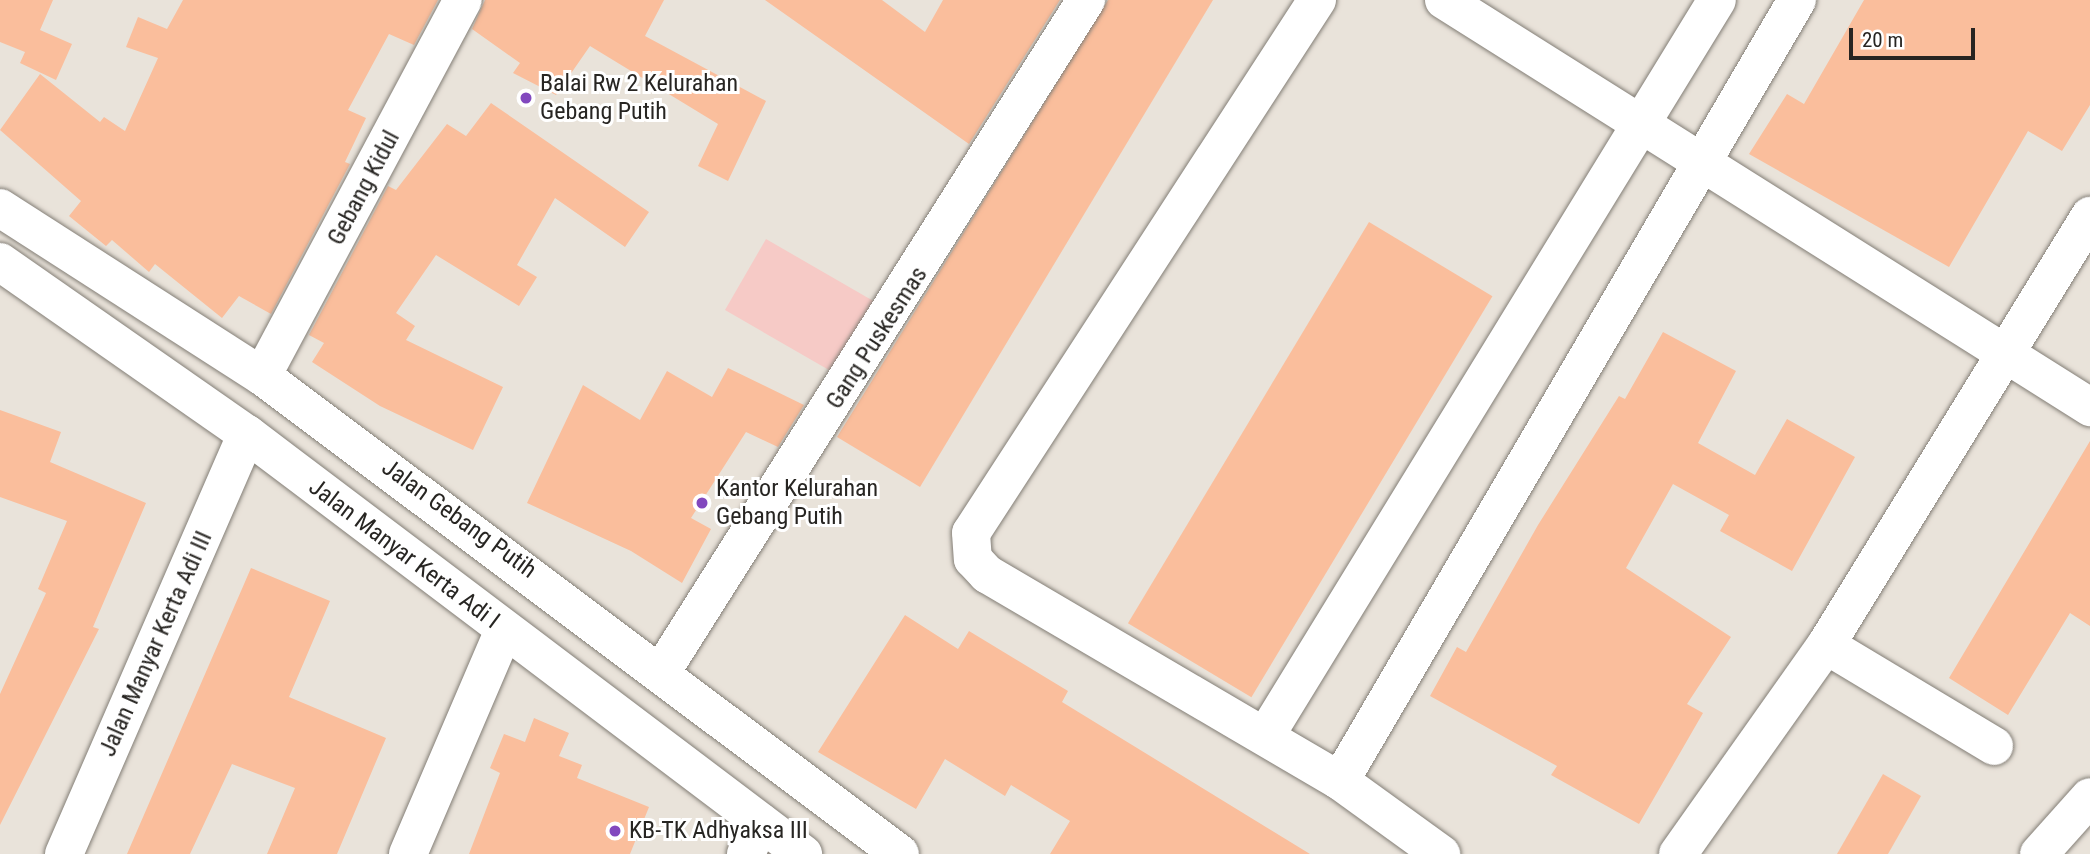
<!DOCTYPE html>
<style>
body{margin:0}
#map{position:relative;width:2090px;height:854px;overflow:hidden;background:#e9e3da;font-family:"Roboto Condensed",sans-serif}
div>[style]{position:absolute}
.green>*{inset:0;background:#f6cac6;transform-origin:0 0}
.building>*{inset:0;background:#fabe9c;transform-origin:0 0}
.roads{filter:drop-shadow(0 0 2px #837e76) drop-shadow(0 0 2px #837e76)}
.street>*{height:38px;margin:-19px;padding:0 19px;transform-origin:19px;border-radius:19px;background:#fff}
.dots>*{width:19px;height:19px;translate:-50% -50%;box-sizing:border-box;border:4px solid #fff;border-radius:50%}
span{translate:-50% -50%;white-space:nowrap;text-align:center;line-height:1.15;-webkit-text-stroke:6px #fff;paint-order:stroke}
.poi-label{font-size:24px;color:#272522}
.left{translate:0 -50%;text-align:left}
.street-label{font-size:24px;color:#272522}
.scale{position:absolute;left:1849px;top:28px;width:126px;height:32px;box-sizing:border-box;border:4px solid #272522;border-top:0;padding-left:9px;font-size:21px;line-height:24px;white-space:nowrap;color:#272522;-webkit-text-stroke:5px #fff;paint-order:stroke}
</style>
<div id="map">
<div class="green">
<div style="left:766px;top:239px;width:126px;height:82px;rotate:30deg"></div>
</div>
<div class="building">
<div style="clip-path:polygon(0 0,53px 0,40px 30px,72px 44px,56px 80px,20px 63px,25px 52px,0 42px)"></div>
<div style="clip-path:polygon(183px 0,438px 0,414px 45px,389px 34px,348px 110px,366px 118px,345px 162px,350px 164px,271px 314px,239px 296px,222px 318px,155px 264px,149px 272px,112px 240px,106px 246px,69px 216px,81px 201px,0 130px,40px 74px,100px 122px,104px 117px,125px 131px,158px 58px,126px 47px,138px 17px,167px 29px)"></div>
<div style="clip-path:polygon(485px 0,664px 0,645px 36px,766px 101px,728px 181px,698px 166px,718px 124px,590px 46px,556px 95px,513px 73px,520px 63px,472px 29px)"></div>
<div style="clip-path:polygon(765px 0,882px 0,925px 32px,943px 0,1060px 0,969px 144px)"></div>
<div style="clip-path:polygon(1108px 0,1213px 0,920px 487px,837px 437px)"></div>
<div style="clip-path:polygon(1864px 0,2090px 0,2090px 105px,2062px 151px,2028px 131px,1949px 267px,1749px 154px,1787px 94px,1804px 104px)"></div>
<div style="clip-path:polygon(491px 103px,649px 212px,625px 247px,555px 198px,517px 265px,537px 277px,519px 306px,436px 255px,396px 313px,415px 326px,406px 340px,503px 387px,473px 450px,380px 406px,312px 362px,324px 343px,309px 335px,388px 186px,396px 190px,447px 124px,466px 136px)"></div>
<div style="left:1369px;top:222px;width:144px;height:468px;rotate:31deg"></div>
<div style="clip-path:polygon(1663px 332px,1736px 371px,1698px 443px,1755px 475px,1787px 419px,1855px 457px,1792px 571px,1720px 531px,1729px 515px,1673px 484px,1626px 568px,1731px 637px,1687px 704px,1703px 713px,1639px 824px,1551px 775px,1557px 766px,1430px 696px,1457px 647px,1466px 652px,1538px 525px,1619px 396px,1625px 399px)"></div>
<div style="clip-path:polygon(728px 368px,804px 405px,778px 447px,746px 432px,691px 518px,711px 529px,682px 583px,631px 551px,527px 503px,583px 385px,640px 420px,667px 371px,712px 397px)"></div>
<div style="clip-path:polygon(0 410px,61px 432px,50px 462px,146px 503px,93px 627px,99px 629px,0 825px,0 694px,46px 593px,38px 589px,67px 521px,0 497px)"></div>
<div style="clip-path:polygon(2090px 441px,2090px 626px,2070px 613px,2008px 715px,1949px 678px)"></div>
<div style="clip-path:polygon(251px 568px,330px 601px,289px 697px,386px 738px,337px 854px,267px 854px,295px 788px,232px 764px,190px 854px,127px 854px)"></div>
<div style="clip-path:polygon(905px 615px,958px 649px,969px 631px,1068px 691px,1062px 702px,1310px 854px,1050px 854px,1070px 821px,1011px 785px,1005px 796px,945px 759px,916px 809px,818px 752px)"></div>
<div style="clip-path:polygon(534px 718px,569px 733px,559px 756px,582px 765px,577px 778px,649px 807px,630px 854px,469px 854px,500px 773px,490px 768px,504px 734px,525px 742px)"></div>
<div style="clip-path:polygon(1883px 774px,1921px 796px,1888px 854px,1837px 854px)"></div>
</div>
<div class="roads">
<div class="street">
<div style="left:1317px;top:0;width:635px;rotate:122.99deg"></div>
<div style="left:971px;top:533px;width:26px;rotate:86deg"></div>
<div style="left:973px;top:559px;width:21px;rotate:47deg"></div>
<div style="left:987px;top:574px;width:409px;rotate:30.4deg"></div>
<div style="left:1340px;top:781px;width:125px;rotate:35.9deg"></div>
<div style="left:1444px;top:0;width:764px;rotate:32.21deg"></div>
<div style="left:0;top:208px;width:311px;rotate:32.7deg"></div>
<div style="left:262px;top:376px;width:797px;rotate:36.84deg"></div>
<div style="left:0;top:262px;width:301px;rotate:34.9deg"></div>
<div style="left:247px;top:434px;width:697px;rotate:37.07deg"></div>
<div style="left:262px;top:376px;width:426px;rotate:-61.9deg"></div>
<div style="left:1826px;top:645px;width:196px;rotate:31deg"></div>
<div style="left:662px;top:671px;width:794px;rotate:-57.71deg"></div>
<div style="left:1266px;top:735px;width:862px;rotate:-58.47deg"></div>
<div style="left:1340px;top:781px;width:905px;rotate:-59.67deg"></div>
<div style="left:64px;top:854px;width:458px;rotate:-66.5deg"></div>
<div style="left:408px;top:854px;width:244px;rotate:-66.8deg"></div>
<div style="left:746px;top:854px;width:35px;rotate:-66deg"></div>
<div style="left:1678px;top:854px;width:256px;rotate:-54.7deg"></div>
<div style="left:1826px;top:645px;width:504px;rotate:-58.39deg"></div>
<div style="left:2039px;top:854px;width:76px;rotate:-48.2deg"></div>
</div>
</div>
<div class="dots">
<div style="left:526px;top:98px;background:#8248be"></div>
<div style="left:702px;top:503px;background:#8248be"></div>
<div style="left:615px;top:831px;background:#8248be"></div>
</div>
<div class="poi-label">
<span class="left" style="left:540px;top:98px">Balai Rw 2 Kelurahan<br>Gebang Putih</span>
<span class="left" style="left:716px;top:503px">Kantor Kelurahan<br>Gebang Putih</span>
<span class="left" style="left:629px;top:831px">KB-TK Adhyaksa III</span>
</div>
<div class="street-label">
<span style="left:364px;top:188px;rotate:-62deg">Gebang Kidul</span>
<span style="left:877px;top:338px;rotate:-57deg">Gang Puskesmas</span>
<span style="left:459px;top:519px;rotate:36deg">Jalan Gebang Putih</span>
<span style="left:404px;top:554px;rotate:37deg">Jalan Manyar Kerta Adi I</span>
<span style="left:156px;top:644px;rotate:-66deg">Jalan Manyar Kerta Adi III</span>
</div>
<div class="scale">20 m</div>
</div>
